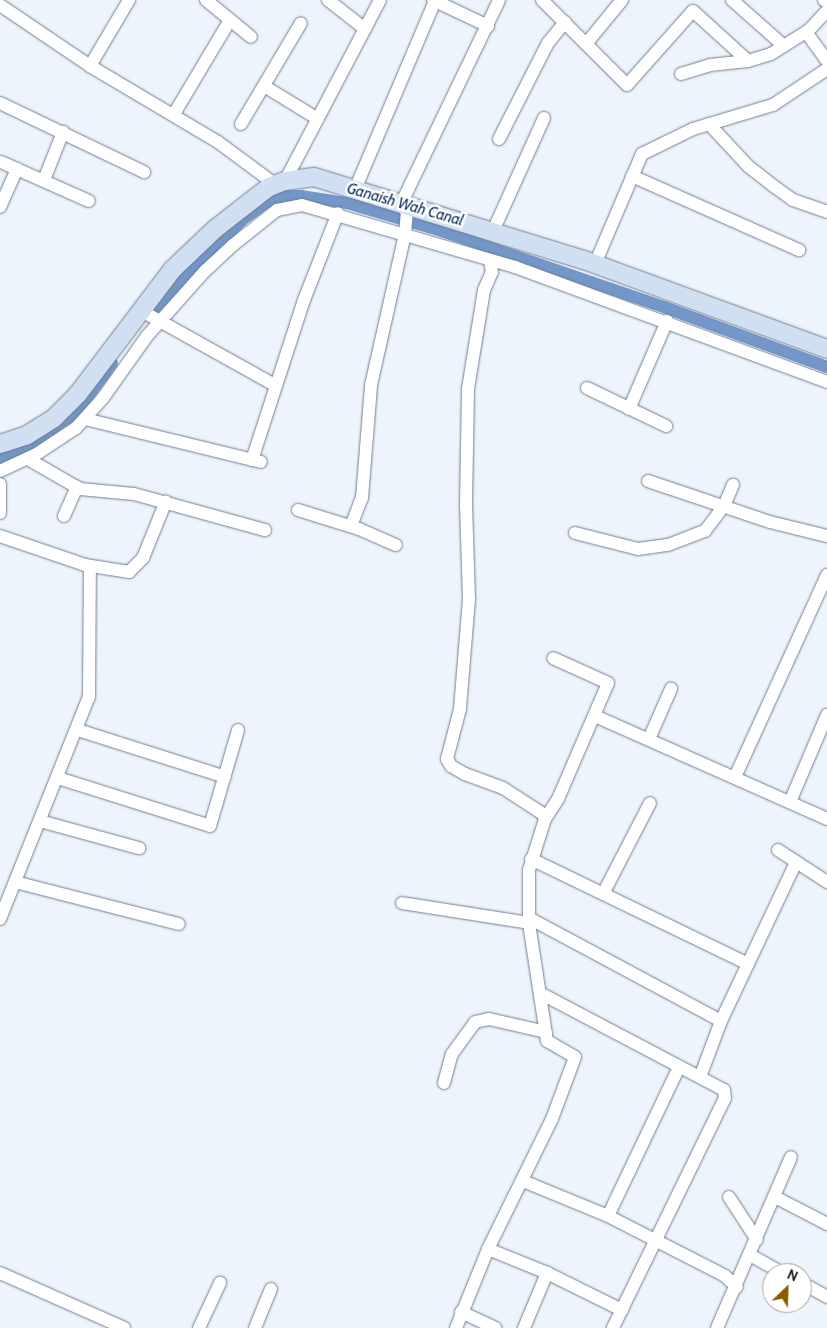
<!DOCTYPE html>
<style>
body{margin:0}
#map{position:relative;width:827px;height:1328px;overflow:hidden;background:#eef4fb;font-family:Cabin,sans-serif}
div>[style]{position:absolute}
.canal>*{height:12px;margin:-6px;padding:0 6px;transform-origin:6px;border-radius:6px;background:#7297c8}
.roads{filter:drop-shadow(0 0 1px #717d8e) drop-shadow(0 0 1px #717d8e)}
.street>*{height:12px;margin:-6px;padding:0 6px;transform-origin:6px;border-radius:6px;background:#fff}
.secondary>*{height:18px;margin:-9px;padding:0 9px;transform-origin:9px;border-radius:9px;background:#d1dff2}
span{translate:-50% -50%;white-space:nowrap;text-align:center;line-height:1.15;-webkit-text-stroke:5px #fff;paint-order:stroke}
.water-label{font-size:15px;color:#042957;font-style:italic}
.north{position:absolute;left:762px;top:1263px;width:50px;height:50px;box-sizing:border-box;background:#fff;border:1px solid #a2a4a6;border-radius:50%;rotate:24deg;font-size:14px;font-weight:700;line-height:20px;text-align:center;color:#161b21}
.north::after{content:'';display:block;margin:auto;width:18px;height:22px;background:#8b5d01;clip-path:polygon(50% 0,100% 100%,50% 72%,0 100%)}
</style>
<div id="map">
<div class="canal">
<div style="left:148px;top:315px;width:134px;rotate:-45.3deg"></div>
<div style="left:242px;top:220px;width:29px;rotate:-36deg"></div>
<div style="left:265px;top:203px;width:21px;rotate:-19deg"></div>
<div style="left:285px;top:196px;width:16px"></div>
<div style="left:301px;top:196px;width:47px;rotate:8.7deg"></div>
<div style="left:347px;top:203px;width:99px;rotate:16.4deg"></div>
<div style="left:442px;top:231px;width:235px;rotate:18.9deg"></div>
<div style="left:664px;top:307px;width:174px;rotate:20.2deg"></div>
<div style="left:0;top:458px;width:26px;rotate:-23deg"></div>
<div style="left:24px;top:448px;width:53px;rotate:-34.3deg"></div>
<div style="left:68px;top:418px;width:18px;rotate:-43deg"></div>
<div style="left:81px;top:406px;width:53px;rotate:-54.2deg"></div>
</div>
<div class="roads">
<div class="street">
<div style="left:206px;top:0;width:58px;rotate:39.4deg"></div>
<div style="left:328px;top:0;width:47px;rotate:38.1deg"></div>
<div style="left:433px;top:0;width:61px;rotate:25.3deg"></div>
<div style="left:542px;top:0;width:120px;rotate:45deg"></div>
<div style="left:627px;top:85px;width:99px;rotate:-48.3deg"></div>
<div style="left:693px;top:11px;width:74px;rotate:42.3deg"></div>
<div style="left:732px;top:0;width:69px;rotate:41.5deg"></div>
<div style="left:824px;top:0;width:4px;rotate:34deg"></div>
<div style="left:0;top:5px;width:109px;rotate:34.1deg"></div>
<div style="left:90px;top:66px;width:149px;rotate:30.7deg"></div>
<div style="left:218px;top:142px;width:72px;rotate:36.6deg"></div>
<div style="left:806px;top:32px;width:36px;rotate:54deg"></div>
<div style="left:586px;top:44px;width:57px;rotate:-50.7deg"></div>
<div style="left:90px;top:66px;width:77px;rotate:-59.4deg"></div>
<div style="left:681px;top:74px;width:30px;rotate:-17deg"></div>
<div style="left:710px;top:65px;width:38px;rotate:-6deg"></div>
<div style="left:748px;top:61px;width:24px;rotate:-17deg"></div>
<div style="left:771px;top:54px;width:45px;rotate:-32.3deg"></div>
<div style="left:809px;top:30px;width:26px;rotate:-47deg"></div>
<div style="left:264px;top:86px;width:63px;rotate:31.4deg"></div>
<div style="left:0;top:103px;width:160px;rotate:25.6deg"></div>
<div style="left:174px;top:114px;width:109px;rotate:-59.2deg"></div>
<div style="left:241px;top:124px;width:117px;rotate:-59.3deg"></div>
<div style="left:709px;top:124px;width:57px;rotate:47.1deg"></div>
<div style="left:748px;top:166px;width:34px;rotate:38deg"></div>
<div style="left:775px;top:187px;width:22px;rotate:36deg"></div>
<div style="left:793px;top:200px;width:36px;rotate:19deg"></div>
<div style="left:499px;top:139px;width:108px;rotate:-63deg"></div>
<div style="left:548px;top:43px;width:27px;rotate:-51deg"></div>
<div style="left:1px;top:162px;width:96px;rotate:23.9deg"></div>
<div style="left:632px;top:176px;width:183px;rotate:23.9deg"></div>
<div style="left:44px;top:180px;width:52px;rotate:-68.4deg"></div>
<div style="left:285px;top:181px;width:204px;rotate:-62.3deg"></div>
<div style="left:356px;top:187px;width:202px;rotate:-67deg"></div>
<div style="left:0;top:207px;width:42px;rotate:-65.9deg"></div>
<div style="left:493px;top:231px;width:124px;rotate:-65.7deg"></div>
<div style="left:490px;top:261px;width:11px;rotate:80deg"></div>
<div style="left:492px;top:272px;width:20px;rotate:114deg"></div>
<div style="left:484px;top:290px;width:100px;rotate:99.2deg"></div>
<div style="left:468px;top:389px;width:115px;rotate:91deg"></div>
<div style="left:466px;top:504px;width:95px;rotate:88.2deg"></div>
<div style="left:469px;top:599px;width:110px;rotate:94.7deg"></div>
<div style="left:460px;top:709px;width:52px;rotate:104.6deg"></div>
<div style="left:447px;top:759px;width:8px;rotate:60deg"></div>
<div style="left:451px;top:766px;width:16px;rotate:30deg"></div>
<div style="left:465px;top:774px;width:40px;rotate:20.2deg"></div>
<div style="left:503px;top:788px;width:48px;rotate:33deg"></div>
<div style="left:543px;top:814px;width:5px;rotate:68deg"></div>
<div style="left:595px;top:264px;width:120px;rotate:-66.9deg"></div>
<div style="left:642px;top:154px;width:57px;rotate:-26.1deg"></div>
<div style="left:693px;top:129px;width:84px;rotate:-16.7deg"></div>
<div style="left:773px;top:105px;width:65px;rotate:-33.7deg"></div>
<div style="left:140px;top:310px;width:154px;rotate:29.1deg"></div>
<div style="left:587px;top:388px;width:88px;rotate:25.7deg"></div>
<div style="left:629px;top:409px;width:96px;rotate:-66.6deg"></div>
<div style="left:85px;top:419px;width:181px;rotate:13.7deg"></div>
<div style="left:28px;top:459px;width:60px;rotate:30deg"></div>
<div style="left:80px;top:489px;width:54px;rotate:5.3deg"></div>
<div style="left:134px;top:494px;width:136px;rotate:15.4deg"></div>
<div style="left:252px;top:460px;width:168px;rotate:-72deg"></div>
<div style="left:304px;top:300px;width:93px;rotate:-68.7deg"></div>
<div style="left:0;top:471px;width:38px;rotate:-25deg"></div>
<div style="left:35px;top:455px;width:49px;rotate:-33.4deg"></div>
<div style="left:76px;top:428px;width:40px;rotate:-48deg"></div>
<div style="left:103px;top:398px;width:76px;rotate:-54.6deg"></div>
<div style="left:147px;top:336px;width:87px;rotate:-48.3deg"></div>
<div style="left:205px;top:271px;width:38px;rotate:-43deg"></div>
<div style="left:233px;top:245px;width:56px;rotate:-38.5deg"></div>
<div style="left:277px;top:210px;width:25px;rotate:-11deg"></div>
<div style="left:302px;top:205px;width:222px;rotate:16.2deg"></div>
<div style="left:515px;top:267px;width:333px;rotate:20.2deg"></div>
<div style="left:648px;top:481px;width:129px;rotate:18.6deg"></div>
<div style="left:770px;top:522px;width:59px;rotate:13.8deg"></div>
<div style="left:0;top:484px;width:29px;rotate:90deg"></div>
<div style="left:298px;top:510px;width:64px;rotate:17.3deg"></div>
<div style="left:359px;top:529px;width:40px;rotate:23.4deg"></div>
<div style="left:64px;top:516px;width:32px;rotate:-66deg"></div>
<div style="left:351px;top:526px;width:30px;rotate:-69deg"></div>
<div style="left:362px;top:498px;width:113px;rotate:-85.4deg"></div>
<div style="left:371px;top:385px;width:155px;rotate:-77.3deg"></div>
<div style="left:405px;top:234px;width:21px;rotate:-85deg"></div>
<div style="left:407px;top:213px;width:12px;rotate:-114deg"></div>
<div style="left:402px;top:202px;width:224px;rotate:-64.3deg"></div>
<div style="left:575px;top:533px;width:65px;rotate:14.3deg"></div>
<div style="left:638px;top:549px;width:30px;rotate:-8deg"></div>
<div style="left:668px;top:545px;width:40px;rotate:-21deg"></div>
<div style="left:705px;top:531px;width:31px;rotate:-53deg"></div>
<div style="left:724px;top:506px;width:23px;rotate:-67deg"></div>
<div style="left:0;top:536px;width:90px;rotate:18.8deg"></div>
<div style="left:85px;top:565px;width:45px;rotate:9deg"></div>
<div style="left:129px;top:572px;width:20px;rotate:-45deg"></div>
<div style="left:143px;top:558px;width:61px;rotate:-68deg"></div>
<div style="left:595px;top:716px;width:254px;rotate:23.9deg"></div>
<div style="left:78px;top:730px;width:154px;rotate:17.7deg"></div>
<div style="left:649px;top:739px;width:55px;rotate:-66.3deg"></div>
<div style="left:735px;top:777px;width:222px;rotate:-65.5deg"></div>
<div style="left:58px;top:778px;width:159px;rotate:17.5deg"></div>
<div style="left:210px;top:826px;width:100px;rotate:-73.7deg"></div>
<div style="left:790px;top:802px;width:95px;rotate:-67deg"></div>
<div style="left:40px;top:821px;width:103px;rotate:15.3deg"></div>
<div style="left:778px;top:850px;width:59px;rotate:33.1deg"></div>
<div style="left:531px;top:859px;width:241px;rotate:25.8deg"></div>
<div style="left:15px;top:882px;width:169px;rotate:14.4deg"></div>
<div style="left:604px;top:892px;width:100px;rotate:-62.7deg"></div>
<div style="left:402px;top:903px;width:129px;rotate:8.9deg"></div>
<div style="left:529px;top:918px;width:218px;rotate:28.2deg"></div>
<div style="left:0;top:919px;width:239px;rotate:-68.2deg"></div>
<div style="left:89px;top:697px;width:131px;rotate:-89.6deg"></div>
<div style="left:540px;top:993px;width:208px;rotate:27.8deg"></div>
<div style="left:724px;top:1090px;width:8px;rotate:83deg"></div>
<div style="left:725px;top:1098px;width:256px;rotate:116deg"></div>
<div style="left:700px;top:1077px;width:60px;rotate:-69.4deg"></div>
<div style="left:721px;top:1021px;width:176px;rotate:-64.7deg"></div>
<div style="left:444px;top:1083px;width:30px;rotate:-75deg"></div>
<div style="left:452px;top:1054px;width:39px;rotate:-54deg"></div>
<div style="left:475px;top:1022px;width:14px;rotate:-12deg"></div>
<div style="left:489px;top:1019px;width:58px;rotate:12.8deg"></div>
<div style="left:523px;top:1181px;width:92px;rotate:22.4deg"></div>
<div style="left:608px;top:1216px;width:131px;rotate:27.1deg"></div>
<div style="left:725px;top:1276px;width:16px;rotate:43deg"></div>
<div style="left:729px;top:1197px;width:51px;rotate:56.9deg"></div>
<div style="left:775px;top:1197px;width:59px;rotate:27.4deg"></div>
<div style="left:608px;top:1216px;width:165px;rotate:-64.5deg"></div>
<div style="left:488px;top:1249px;width:61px;rotate:22deg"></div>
<div style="left:545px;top:1272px;width:86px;rotate:26.3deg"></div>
<div style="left:750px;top:1255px;width:38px;rotate:29deg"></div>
<div style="left:0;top:1273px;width:136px;rotate:23.9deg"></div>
<div style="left:802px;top:1283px;width:29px;rotate:29deg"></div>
<div style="left:461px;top:1312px;width:38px;rotate:25deg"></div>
<div style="left:199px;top:1328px;width:50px;rotate:-65deg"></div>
<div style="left:255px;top:1328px;width:42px;rotate:-67.7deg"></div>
<div style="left:456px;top:1328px;width:85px;rotate:-67.9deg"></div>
<div style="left:488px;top:1249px;width:145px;rotate:-63.8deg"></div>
<div style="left:552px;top:1119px;width:66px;rotate:-69.6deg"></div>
<div style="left:575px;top:1057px;width:32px;rotate:-150deg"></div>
<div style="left:547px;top:1041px;width:119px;rotate:-98.7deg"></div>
<div style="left:529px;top:923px;width:53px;rotate:-90deg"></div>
<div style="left:529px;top:870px;width:53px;rotate:-72.6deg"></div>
<div style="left:545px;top:819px;width:24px;rotate:-57deg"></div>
<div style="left:558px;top:799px;width:126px;rotate:-66.7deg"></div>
<div style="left:608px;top:683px;width:60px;rotate:-155.6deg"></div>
<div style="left:524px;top:1328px;width:60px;rotate:-67.3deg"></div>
<div style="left:717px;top:1328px;width:186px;rotate:-66.6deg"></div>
</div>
<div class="secondary">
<div style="left:0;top:444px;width:28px;rotate:-18deg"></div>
<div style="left:27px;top:435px;width:32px;rotate:-32deg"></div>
<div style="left:54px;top:418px;width:34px;rotate:-45deg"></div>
<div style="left:78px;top:394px;width:156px;rotate:-52.8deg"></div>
<div style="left:172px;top:270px;width:59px;rotate:-43.6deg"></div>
<div style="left:215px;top:229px;width:68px;rotate:-37.9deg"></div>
<div style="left:269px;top:187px;width:17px;rotate:-21deg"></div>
<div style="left:285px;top:181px;width:29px;rotate:-8deg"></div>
<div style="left:314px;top:177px;width:282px;rotate:17.1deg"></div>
<div style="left:584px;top:260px;width:259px;rotate:20.1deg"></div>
</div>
</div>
<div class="water-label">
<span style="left:405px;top:205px;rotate:16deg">Ganaish Wah Canal</span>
</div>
<div class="north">N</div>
</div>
